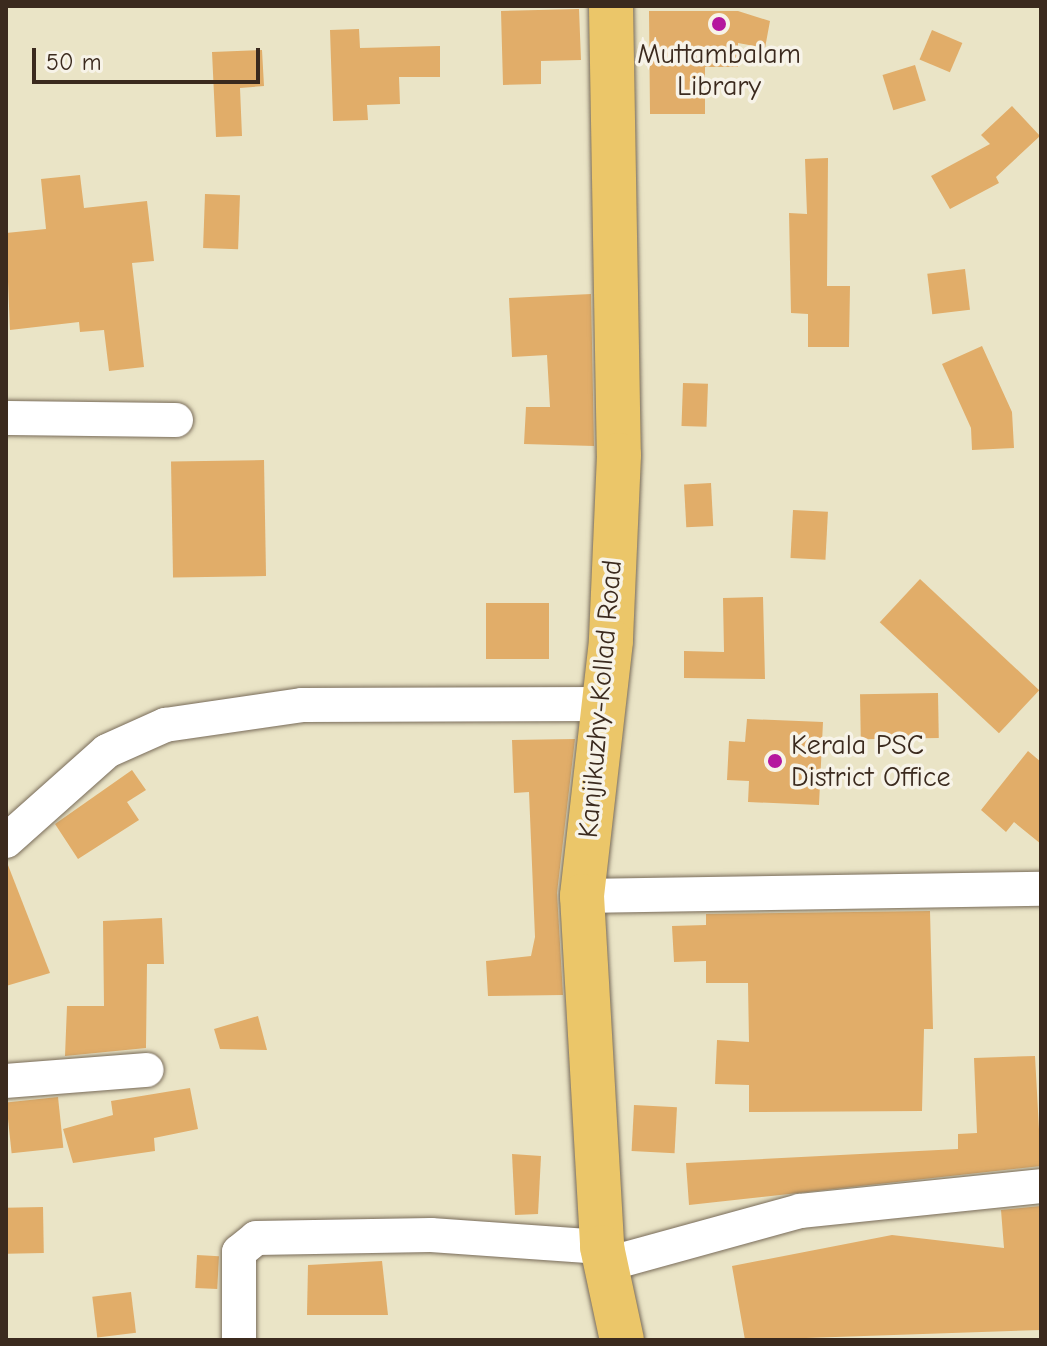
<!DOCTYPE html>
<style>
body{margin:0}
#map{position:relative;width:1047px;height:1346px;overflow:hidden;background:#eae4c6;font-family:"Comic Neue",sans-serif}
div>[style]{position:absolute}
.building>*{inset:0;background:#e1ad69;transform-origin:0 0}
.roads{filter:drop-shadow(0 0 2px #786b59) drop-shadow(0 0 2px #786b59)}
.minor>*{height:34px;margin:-17px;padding:0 17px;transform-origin:17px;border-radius:17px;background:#fff}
.major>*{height:44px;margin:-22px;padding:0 22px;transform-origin:22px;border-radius:22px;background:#ebc669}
.dots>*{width:22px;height:22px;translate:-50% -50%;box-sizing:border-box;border:4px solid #f7f3e8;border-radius:50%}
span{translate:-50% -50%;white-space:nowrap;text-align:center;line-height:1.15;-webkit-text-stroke:7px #f7f3e8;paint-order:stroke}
.poi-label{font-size:28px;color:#3b2a1e}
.left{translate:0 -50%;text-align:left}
.street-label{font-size:28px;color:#3b2a1e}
.frame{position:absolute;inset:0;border:8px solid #3b2a1e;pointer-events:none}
.scale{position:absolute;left:32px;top:48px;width:228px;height:36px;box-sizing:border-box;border:4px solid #3b2a1e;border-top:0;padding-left:10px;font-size:24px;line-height:28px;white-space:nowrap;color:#3b2a1e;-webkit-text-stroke:6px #f7f3e8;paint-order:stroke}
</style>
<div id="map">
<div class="building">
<div style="clip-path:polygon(579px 9px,581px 60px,541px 61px,541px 84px,503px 85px,501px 11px)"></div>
<div style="clip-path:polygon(649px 11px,738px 11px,770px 21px,765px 48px,738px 43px,738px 67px,705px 67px,705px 114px,650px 114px)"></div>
<div style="clip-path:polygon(359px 29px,360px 48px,440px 46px,440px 77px,399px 77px,400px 104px,367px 105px,368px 120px,333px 121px,330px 30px)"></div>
<div style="left:932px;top:30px;width:33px;height:32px;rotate:23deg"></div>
<div style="clip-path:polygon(262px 50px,264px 86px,240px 88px,242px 136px,216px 137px,212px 52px)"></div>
<div style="left:915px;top:65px;width:37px;height:34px;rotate:73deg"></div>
<div style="clip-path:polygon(1012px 106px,1040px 136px,996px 177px,999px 183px,950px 209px,931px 176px,990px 144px,981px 135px)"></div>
<div style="clip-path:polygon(828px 158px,827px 286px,850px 286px,849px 347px,808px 347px,808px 314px,791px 313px,789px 213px,807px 214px,805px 159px)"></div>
<div style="clip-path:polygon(80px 175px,84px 208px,147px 201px,154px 261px,132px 263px,144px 367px,109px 371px,104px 330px,80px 332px,79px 322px,10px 330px,6px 233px,46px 229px,41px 179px)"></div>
<div style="left:205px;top:194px;width:35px;height:54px;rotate:2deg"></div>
<div style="left:965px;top:269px;width:41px;height:38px;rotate:83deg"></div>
<div style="clip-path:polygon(591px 294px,594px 446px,524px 444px,526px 407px,550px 407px,547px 355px,512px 357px,509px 298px)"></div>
<div style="clip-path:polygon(982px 346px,1012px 412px,1014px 448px,972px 450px,971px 428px,942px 364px)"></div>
<div style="left:683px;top:383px;width:25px;height:43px;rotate:2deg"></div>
<div style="left:264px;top:460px;width:116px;height:93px;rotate:89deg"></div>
<div style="left:711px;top:483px;width:43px;height:27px;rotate:87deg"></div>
<div style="left:793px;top:510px;width:35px;height:48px;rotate:3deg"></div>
<div style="left:920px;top:579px;width:163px;height:59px;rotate:43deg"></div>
<div style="clip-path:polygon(763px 597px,765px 679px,684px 678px,684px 651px,724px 652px,723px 598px)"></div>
<div style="left:486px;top:603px;width:63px;height:56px"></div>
<div style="left:938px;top:693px;width:45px;height:78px;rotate:89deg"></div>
<div style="clip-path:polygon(747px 719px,823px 722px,819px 805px,748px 802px,749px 781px,727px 780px,729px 741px,745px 742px)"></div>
<div style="clip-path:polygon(575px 739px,557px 893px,563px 995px,488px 996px,486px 961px,531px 956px,535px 937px,529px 792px,514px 793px,512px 740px)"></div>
<div style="clip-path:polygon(1028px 751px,1041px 762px,1041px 844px,1014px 822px,1006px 832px,981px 810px)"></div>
<div style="clip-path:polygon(132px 770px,146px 790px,127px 802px,139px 820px,78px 859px,55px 824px)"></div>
<div style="clip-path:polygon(6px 860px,50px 973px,6px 986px)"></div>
<div style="clip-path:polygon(930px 911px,933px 1029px,924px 1029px,922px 1111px,749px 1112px,749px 1085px,715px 1084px,717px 1040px,749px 1042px,748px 983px,706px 983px,706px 961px,674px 962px,672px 926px,706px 925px,706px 914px)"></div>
<div style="clip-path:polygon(162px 918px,164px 964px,147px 964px,146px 1048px,65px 1056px,67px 1006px,104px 1006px,103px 921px)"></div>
<div style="clip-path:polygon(258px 1016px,267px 1050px,220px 1049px,214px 1029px)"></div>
<div style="clip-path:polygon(1035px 1056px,1041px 1166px,689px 1205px,686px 1163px,958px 1149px,958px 1134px,977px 1133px,974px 1058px)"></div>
<div style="clip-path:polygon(190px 1088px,198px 1129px,154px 1138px,155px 1151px,73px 1163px,63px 1129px,113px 1115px,111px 1101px)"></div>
<div style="left:58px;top:1097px;width:51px;height:52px;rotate:84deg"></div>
<div style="left:634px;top:1105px;width:43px;height:46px;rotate:3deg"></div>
<div style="clip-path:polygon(512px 1154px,541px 1156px,538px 1214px,515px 1215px)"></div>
<div style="clip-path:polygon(1041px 1206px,1041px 1330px,745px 1340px,732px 1266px,892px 1235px,1004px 1248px,1001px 1210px)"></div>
<div style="left:43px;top:1207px;width:46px;height:37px;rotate:89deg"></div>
<div style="left:197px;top:1255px;width:22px;height:33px;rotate:3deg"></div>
<div style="clip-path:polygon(382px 1261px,388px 1315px,307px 1315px,308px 1265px)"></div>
<div style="left:131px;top:1292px;width:41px;height:39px;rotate:83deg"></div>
</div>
<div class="roads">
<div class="minor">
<div style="left:6px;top:418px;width:170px;rotate:0.7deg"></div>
<div style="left:6px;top:841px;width:135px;rotate:-41.7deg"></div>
<div style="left:107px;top:751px;width:64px;rotate:-24.1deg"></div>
<div style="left:165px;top:725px;width:138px;rotate:-8.3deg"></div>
<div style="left:302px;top:705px;width:297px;rotate:-0.2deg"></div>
<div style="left:582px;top:896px;width:459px;rotate:-0.9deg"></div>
<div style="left:6px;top:1081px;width:141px;rotate:-4.5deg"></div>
<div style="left:604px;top:1265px;width:203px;rotate:-15.4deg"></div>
<div style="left:800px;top:1211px;width:242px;rotate:-5.9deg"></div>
<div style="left:239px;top:1340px;width:88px;rotate:-90deg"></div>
<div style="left:239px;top:1252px;width:22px;rotate:-39deg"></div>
<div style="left:256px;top:1238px;width:175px;rotate:-1deg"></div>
<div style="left:431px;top:1235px;width:171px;rotate:4deg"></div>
</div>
<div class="major">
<div style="left:611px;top:6px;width:449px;rotate:89deg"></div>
<div style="left:619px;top:455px;width:186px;rotate:92.5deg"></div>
<div style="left:611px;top:641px;width:257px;rotate:96.5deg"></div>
<div style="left:582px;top:896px;width:352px;rotate:86.7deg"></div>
<div style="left:602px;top:1247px;width:95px;rotate:77.9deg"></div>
</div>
</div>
<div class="dots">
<div style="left:719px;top:24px;background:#b5179e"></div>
<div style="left:775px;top:761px;background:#b5179e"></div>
</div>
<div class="poi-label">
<span style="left:719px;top:70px">Muttambalam<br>Library</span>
<span class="left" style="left:791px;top:761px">Kerala PSC<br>District Office</span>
</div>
<div class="street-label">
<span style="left:600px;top:699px;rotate:-85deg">Kanjikuzhy-Kollad Road</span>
</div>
<div class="frame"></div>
<div class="scale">50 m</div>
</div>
